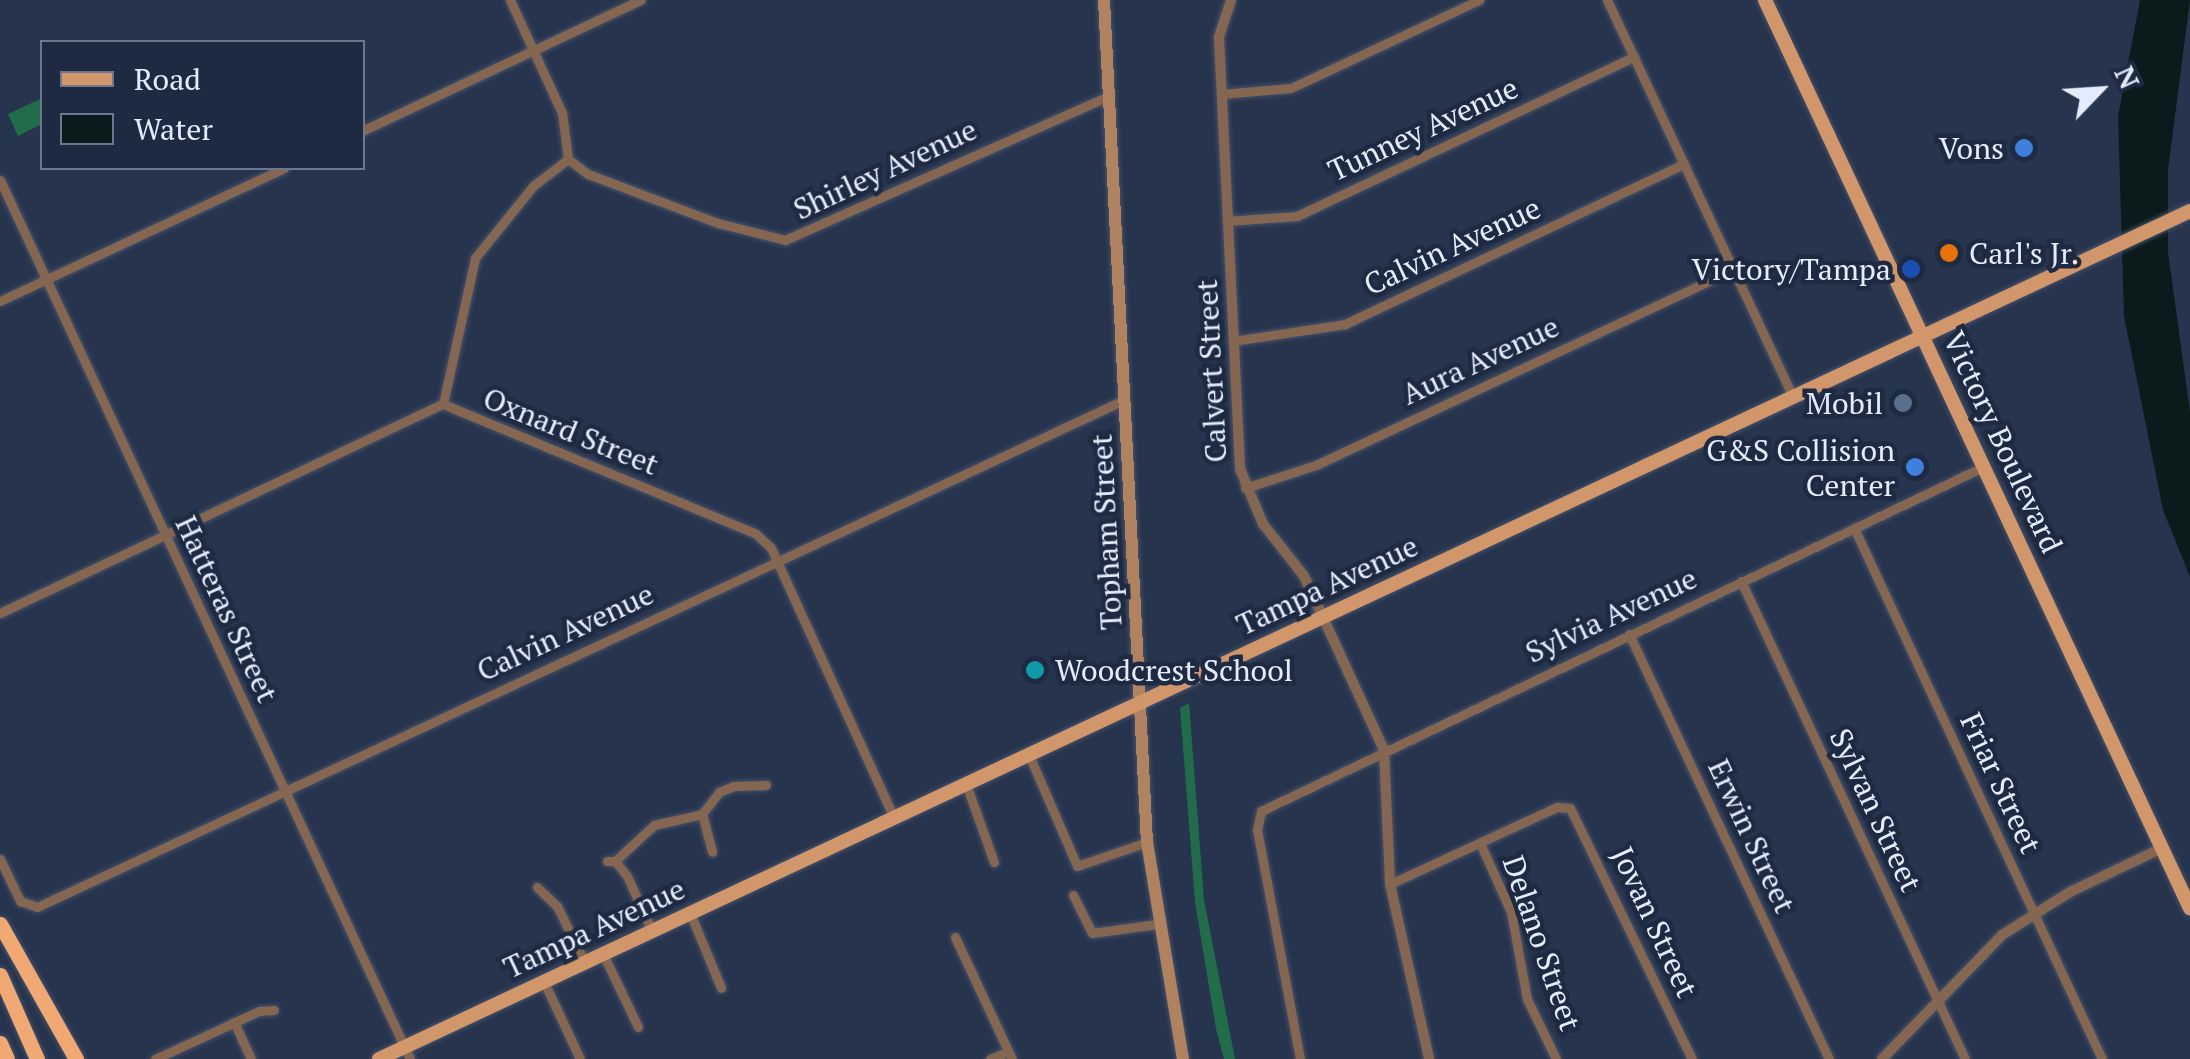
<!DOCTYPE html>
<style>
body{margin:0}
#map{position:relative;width:2190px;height:1059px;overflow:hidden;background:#27344d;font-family:"PT Serif",serif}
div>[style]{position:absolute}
.green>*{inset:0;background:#226d49}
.water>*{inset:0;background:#0b1b1c}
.roads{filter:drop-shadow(0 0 2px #455269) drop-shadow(0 0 2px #455269)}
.minor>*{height:9px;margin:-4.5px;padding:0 4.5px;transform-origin:4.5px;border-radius:4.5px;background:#846651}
.tertiary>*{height:10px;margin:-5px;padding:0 5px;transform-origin:5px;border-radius:5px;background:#846651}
.secondary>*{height:12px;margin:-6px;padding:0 6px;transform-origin:6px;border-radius:6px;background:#b08260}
.primary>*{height:14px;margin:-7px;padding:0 7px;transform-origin:7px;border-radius:7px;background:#d2966b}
.motorway>*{height:15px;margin:-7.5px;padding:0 7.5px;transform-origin:7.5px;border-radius:7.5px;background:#f1a974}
.dots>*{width:28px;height:28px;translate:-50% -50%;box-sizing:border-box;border:5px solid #1d2a42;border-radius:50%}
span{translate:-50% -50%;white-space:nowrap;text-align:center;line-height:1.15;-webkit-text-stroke:9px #1d2a42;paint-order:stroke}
.street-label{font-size:30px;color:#e4edfd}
.poi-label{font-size:30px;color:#e4edfd}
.right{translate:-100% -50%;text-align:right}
.left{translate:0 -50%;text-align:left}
.legend{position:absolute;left:40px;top:40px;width:325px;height:130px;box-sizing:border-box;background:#1d2a42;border:2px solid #6d788d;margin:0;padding:12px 18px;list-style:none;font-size:30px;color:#e4edfd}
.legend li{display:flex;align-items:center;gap:20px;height:50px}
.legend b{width:50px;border:2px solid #6d788d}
.north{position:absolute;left:2050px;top:40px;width:100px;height:100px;-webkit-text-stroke:8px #1d2a42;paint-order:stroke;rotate:65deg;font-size:28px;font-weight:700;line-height:40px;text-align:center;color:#e4edfd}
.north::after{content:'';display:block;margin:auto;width:35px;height:45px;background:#e4edfd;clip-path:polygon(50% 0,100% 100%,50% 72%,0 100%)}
</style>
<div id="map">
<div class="green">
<div style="clip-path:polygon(40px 99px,42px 124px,18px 136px,8px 114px)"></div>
<div style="clip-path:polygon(1189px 703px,1204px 900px,1235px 1059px,1224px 1059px,1216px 1029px,1195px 902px,1180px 708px)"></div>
</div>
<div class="water">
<div style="clip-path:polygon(2140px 0,2190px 0,2168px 170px,2168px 252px,2190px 412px,2190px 577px,2163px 510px,2124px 316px,2118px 116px)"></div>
</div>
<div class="roads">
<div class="minor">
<div style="left:1607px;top:0;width:438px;rotate:64.9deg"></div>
<div style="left:1221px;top:94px;width:70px;rotate:-4.9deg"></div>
<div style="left:1291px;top:88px;width:208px;rotate:-25.1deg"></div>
<div style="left:362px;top:131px;width:308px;rotate:-25.2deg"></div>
<div style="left:568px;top:159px;width:25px;rotate:37deg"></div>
<div style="left:588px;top:174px;width:139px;rotate:20.7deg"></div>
<div style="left:718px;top:223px;width:69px;rotate:14.2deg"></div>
<div style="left:785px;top:240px;width:355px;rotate:-24deg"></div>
<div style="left:0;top:180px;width:970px;rotate:64.99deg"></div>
<div style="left:1227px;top:221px;width:70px;rotate:-4.1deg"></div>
<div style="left:1297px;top:216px;width:373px;rotate:-25.3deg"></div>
<div style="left:0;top:301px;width:314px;rotate:-25.1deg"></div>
<div style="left:1233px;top:341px;width:113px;rotate:-8.6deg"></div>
<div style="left:1345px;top:324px;width:375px;rotate:-25.3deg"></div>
<div style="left:443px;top:404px;width:338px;rotate:22.5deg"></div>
<div style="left:755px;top:533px;width:22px;rotate:43deg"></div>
<div style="left:771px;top:548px;width:297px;rotate:65.5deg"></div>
<div style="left:443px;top:404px;width:149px;rotate:-77.6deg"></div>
<div style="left:475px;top:258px;width:92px;rotate:-51.1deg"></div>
<div style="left:533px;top:186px;width:44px;rotate:-37.6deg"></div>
<div style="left:568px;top:159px;width:46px;rotate:-97.4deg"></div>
<div style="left:562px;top:113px;width:124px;rotate:-114.7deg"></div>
<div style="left:1245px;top:488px;width:75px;rotate:-17.9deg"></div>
<div style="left:1316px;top:465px;width:460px;rotate:-25.1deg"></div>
<div style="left:1854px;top:528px;width:586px;rotate:64.97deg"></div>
<div style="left:1741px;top:581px;width:528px;rotate:64.89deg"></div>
<div style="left:0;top:613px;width:490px;rotate:-25.3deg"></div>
<div style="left:1629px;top:634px;width:470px;rotate:64.8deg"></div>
<div style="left:1029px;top:755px;width:121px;rotate:66.6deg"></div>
<div style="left:1077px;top:866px;width:74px;rotate:-18.9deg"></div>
<div style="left:966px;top:784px;width:83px;rotate:70.3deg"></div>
<div style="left:702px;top:814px;width:39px;rotate:75deg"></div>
<div style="left:1480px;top:843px;width:76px;rotate:65.8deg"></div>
<div style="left:1511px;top:912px;width:88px;rotate:79.6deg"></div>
<div style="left:1527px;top:999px;width:67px;rotate:64.2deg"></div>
<div style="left:0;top:859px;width:47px;rotate:64.5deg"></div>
<div style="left:20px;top:901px;width:18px;rotate:19deg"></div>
<div style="left:37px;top:907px;width:1199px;rotate:-25.01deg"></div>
<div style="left:607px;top:861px;width:8px"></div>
<div style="left:615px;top:861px;width:19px;rotate:51deg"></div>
<div style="left:627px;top:876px;width:60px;rotate:65.6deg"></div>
<div style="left:615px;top:861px;width:53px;rotate:-42.7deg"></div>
<div style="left:654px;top:825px;width:49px;rotate:-12.9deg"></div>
<div style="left:702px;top:814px;width:28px;rotate:-52deg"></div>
<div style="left:719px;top:792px;width:16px;rotate:-22deg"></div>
<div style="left:734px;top:786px;width:32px;rotate:-2deg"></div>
<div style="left:1390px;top:884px;width:184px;rotate:-24.8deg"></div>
<div style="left:1557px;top:807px;width:13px;rotate:4deg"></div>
<div style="left:1570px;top:808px;width:279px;rotate:64.1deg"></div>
<div style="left:537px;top:887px;width:28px;rotate:44deg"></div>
<div style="left:557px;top:906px;width:64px;rotate:63.8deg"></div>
<div style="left:1073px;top:895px;width:42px;rotate:63.4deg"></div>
<div style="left:1092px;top:933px;width:66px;rotate:-7.9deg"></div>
<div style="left:690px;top:913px;width:81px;rotate:67.5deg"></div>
<div style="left:955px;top:937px;width:135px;rotate:65deg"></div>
<div style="left:603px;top:954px;width:81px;rotate:64.4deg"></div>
<div style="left:544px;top:982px;width:85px;rotate:64.9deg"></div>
<div style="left:234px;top:1022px;width:41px;rotate:65.3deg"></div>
<div style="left:155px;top:1059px;width:115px;rotate:-24.8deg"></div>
<div style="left:259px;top:1011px;width:15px;rotate:-4deg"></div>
<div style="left:990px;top:1059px;width:18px;rotate:-22deg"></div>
<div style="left:1300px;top:1059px;width:233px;rotate:-100.6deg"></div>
<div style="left:1257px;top:830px;width:19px;rotate:-78deg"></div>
<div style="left:1261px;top:811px;width:800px;rotate:-25.48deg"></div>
</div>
<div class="tertiary">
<div style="left:1231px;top:0;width:40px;rotate:108deg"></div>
<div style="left:1219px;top:38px;width:432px;rotate:87.2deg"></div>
<div style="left:1240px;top:469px;width:60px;rotate:67.3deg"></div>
<div style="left:1263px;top:524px;width:66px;rotate:51.7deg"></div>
<div style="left:1304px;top:576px;width:192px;rotate:65.3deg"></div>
<div style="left:1384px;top:750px;width:134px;rotate:87.4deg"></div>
<div style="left:1390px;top:884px;width:179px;rotate:77.4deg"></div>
<div style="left:1882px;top:1059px;width:173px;rotate:-45.9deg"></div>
<div style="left:2002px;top:935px;width:80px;rotate:-32.3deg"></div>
<div style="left:2070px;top:892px;width:102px;rotate:-25.6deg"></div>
</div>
<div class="secondary">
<div style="left:1104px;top:0;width:843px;rotate:87.08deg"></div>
<div style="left:1147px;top:842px;width:220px;rotate:80.6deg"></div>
</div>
<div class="primary">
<div style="left:1765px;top:0;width:1003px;rotate:64.92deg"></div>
<div style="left:379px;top:1059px;width:2000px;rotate:-25.09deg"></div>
</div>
<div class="motorway">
<div style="left:0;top:924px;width:155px;rotate:60.6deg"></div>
<div style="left:0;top:975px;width:92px;rotate:66.2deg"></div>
<div style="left:0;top:1043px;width:17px;rotate:66deg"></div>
</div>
</div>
<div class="dots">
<div style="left:2024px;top:148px;background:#3f7fe0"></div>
<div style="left:1949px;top:253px;background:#e8710a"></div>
<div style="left:1911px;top:269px;background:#1a4fb4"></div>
<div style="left:1903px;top:403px;background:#5c6f8a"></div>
<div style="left:1915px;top:467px;background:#3f7fe0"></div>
<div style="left:1035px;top:670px;background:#0f9aa8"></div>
</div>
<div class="street-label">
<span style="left:1423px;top:129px;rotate:-25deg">Tunney Avenue</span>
<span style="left:885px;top:169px;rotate:-25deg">Shirley Avenue</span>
<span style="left:1452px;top:246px;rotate:-25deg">Calvin Avenue</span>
<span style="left:1480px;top:360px;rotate:-25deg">Aura Avenue</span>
<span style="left:1211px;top:371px;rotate:-93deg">Calvert Street</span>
<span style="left:571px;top:431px;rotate:22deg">Oxnard Street</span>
<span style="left:2003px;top:442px;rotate:65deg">Victory Boulevard</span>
<span style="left:1106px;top:532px;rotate:-93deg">Topham Street</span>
<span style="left:1327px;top:585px;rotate:-25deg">Tampa Avenue</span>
<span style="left:227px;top:609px;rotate:65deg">Hatteras Street</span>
<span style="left:1611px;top:615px;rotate:-25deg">Sylvia Avenue</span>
<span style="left:565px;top:632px;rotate:-25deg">Calvin Avenue</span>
<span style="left:2001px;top:783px;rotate:65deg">Friar Street</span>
<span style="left:1876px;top:810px;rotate:65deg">Sylvan Street</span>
<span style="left:1752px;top:836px;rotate:65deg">Erwin Street</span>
<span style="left:1655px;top:922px;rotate:65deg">Jovan Street</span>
<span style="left:594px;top:928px;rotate:-25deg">Tampa Avenue</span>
<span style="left:1542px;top:943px;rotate:71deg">Delano Street</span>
</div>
<div class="poi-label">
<span class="right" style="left:2004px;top:148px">Vons</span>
<span class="left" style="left:1969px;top:253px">Carl's Jr.</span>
<span class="right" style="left:1891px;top:269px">Victory/Tampa</span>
<span class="right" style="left:1883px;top:403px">Mobil</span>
<span class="right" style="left:1895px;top:467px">G&amp;S Collision<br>Center</span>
<span class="left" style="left:1055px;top:670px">Woodcrest School</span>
</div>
<ul class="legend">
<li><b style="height:12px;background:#d2966b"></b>Road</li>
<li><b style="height:28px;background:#0b1b1c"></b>Water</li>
</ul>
<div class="north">N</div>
</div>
